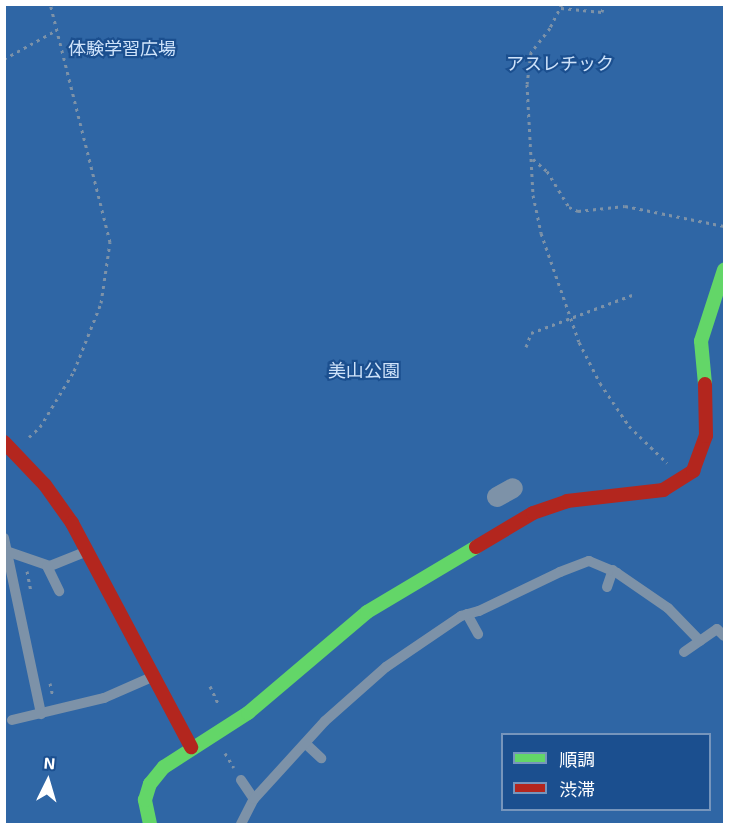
<!DOCTYPE html>
<meta charset="utf-8">
<style>
body{margin:0}
#map{position:relative;width:729px;height:829px;overflow:hidden;background:#365274;font-family:"Exo 2","Noto Sans JP",sans-serif}
div>[style]{position:absolute}
.green>*{inset:0;background:#2f66a5}
.path>*{height:3px;margin-top:-1.5px;transform-origin:0;background:repeating-linear-gradient(90deg,#7d92a8 0 3px,transparent 0 7.5px)}
.lane>*{height:10px;margin:-5px;padding:0 5px;transform-origin:5px;border-radius:5px;background:#7d92a8}
.street>*{height:20px;margin:-10px;padding:0 10px;transform-origin:10px;border-radius:10px;background:#7d92a8}
.fast>*{height:14px;margin:-7px;padding:0 7px;transform-origin:7px;border-radius:7px;background:#63d668}
.jam>*{height:14px;margin:-7px;padding:0 7px;transform-origin:7px;border-radius:7px;background:#b3261e}
span{translate:-50% -50%;white-space:nowrap;text-align:center;line-height:1.15;-webkit-text-stroke:4.5px #1b4f8f;paint-order:stroke}
.park-label{font-size:18px;color:#cfe3fa}
.frame{position:absolute;inset:0;border:6px solid #fff;pointer-events:none}
.legend{position:absolute;left:501px;top:733px;width:210px;height:78px;box-sizing:border-box;background:#1b4f8f;border:2px solid #7695bc;margin:0;padding:8px 10px;list-style:none;font-size:18px;color:#fff}
.legend li{display:flex;align-items:center;gap:12px;height:30px}
.legend b{width:30px;border:2px solid #7695bc}
.north{position:absolute;left:18px;top:751px;width:60px;height:60px;-webkit-text-stroke:4px #1b4f8f;paint-order:stroke;rotate:5deg;font-size:16px;font-weight:700;line-height:24px;text-align:center;color:#fff}
.north::after{content:'';display:block;margin:auto;width:21px;height:27px;background:#fff;clip-path:polygon(50% 0,100% 100%,50% 72%,0 100%)}
</style>
<div id="map">
<div class="green">
<div style="clip-path:polygon(evenodd,5px 5px,724px 5px,724px 824px,5px 824px,5px 5px,502px 734px,710px 734px,710px 810px,502px 810px,502px 734px)"></div>
</div>
<div class="path">
<div style="left:562px;top:4px;width:27px;rotate:117deg"></div>
<div style="left:550px;top:28px;width:31px;rotate:128deg"></div>
<div style="left:531px;top:52px;width:32px;rotate:97deg"></div>
<div style="left:527px;top:84px;width:111px;rotate:86.9deg"></div>
<div style="left:533px;top:195px;width:39px;rotate:78deg"></div>
<div style="left:541px;top:233px;width:115px;rotate:70.8deg"></div>
<div style="left:579px;top:342px;width:46px;rotate:62.9deg"></div>
<div style="left:600px;top:383px;width:52px;rotate:56deg"></div>
<div style="left:629px;top:426px;width:53px;rotate:44.2deg"></div>
<div style="left:561px;top:8px;width:41px;rotate:5.6deg"></div>
<div style="left:602px;top:12px;width:8px;rotate:-76deg"></div>
<div style="left:4px;top:59px;width:58px;rotate:-28.8deg"></div>
<div style="left:533px;top:159px;width:18px;rotate:41deg"></div>
<div style="left:547px;top:171px;width:42px;rotate:58.6deg"></div>
<div style="left:569px;top:207px;width:10px;rotate:24deg"></div>
<div style="left:578px;top:211px;width:47px;rotate:-6.1deg"></div>
<div style="left:625px;top:206px;width:101px;rotate:11.4deg"></div>
<div style="left:526px;top:347px;width:15px;rotate:-70deg"></div>
<div style="left:531px;top:333px;width:108px;rotate:-20.6deg"></div>
<div style="left:29px;top:437px;width:15px;rotate:-42deg"></div>
<div style="left:40px;top:427px;width:66px;rotate:-58.7deg"></div>
<div style="left:74px;top:371px;width:73px;rotate:-68.3deg"></div>
<div style="left:101px;top:303px;width:62px;rotate:-81.6deg"></div>
<div style="left:110px;top:242px;width:245px;rotate:-104.1deg"></div>
<div style="left:27px;top:571px;width:20px;rotate:79deg"></div>
<div style="left:50px;top:683px;width:14px;rotate:78deg"></div>
<div style="left:210px;top:686px;width:21px;rotate:65deg"></div>
<div style="left:225px;top:753px;width:17px;rotate:59deg"></div>
</div>
<div class="lane">
<div style="left:4px;top:538px;width:180px;rotate:78.1deg"></div>
<div style="left:9px;top:552px;width:43px;rotate:18.9deg"></div>
<div style="left:50px;top:566px;width:40px;rotate:-22deg"></div>
<div style="left:47px;top:566px;width:28px;rotate:64deg"></div>
<div style="left:607px;top:587px;width:18px;rotate:-71deg"></div>
<div style="left:467px;top:614px;width:23px;rotate:61deg"></div>
<div style="left:684px;top:652px;width:40px;rotate:-34.9deg"></div>
<div style="left:717px;top:629px;width:10px;rotate:45deg"></div>
<div style="left:12px;top:720px;width:95px;rotate:-13.4deg"></div>
<div style="left:104px;top:698px;width:52px;rotate:-23.6deg"></div>
<div style="left:306px;top:744px;width:21px;rotate:43deg"></div>
<div style="left:241px;top:780px;width:23px;rotate:56deg"></div>
<div style="left:241px;top:824px;width:28px;rotate:-63deg"></div>
<div style="left:254px;top:799px;width:105px;rotate:-47.7deg"></div>
<div style="left:325px;top:721px;width:81px;rotate:-41.5deg"></div>
<div style="left:386px;top:667px;width:91px;rotate:-34.2deg"></div>
<div style="left:461px;top:616px;width:19px;rotate:-16deg"></div>
<div style="left:479px;top:611px;width:90px;rotate:-25.7deg"></div>
<div style="left:560px;top:572px;width:31px;rotate:-21deg"></div>
<div style="left:589px;top:561px;width:30px;rotate:23deg"></div>
<div style="left:617px;top:573px;width:62px;rotate:34.5deg"></div>
<div style="left:668px;top:608px;width:46px;rotate:45.9deg"></div>
</div>
<div class="street">
<div style="left:497px;top:497px;width:18px;rotate:-29deg"></div>
</div>
<div class="fast">
<div style="left:705px;top:384px;width:43px;rotate:-95.3deg"></div>
<div style="left:701px;top:341px;width:75px;rotate:-72.1deg"></div>
<div style="left:150px;top:824px;width:25px;rotate:-102deg"></div>
<div style="left:145px;top:800px;width:17px;rotate:-73deg"></div>
<div style="left:150px;top:784px;width:22px;rotate:-51deg"></div>
<div style="left:164px;top:767px;width:100px;rotate:-32.7deg"></div>
<div style="left:248px;top:713px;width:156px;rotate:-40.3deg"></div>
<div style="left:367px;top:612px;width:127px;rotate:-30.8deg"></div>
</div>
<div class="jam">
<div style="left:4px;top:442px;width:59px;rotate:46.4deg"></div>
<div style="left:45px;top:485px;width:47px;rotate:54.6deg"></div>
<div style="left:72px;top:523px;width:254px;rotate:62deg"></div>
<div style="left:476px;top:547px;width:66px;rotate:-30.8deg"></div>
<div style="left:533px;top:513px;width:36px;rotate:-19deg"></div>
<div style="left:567px;top:501px;width:97px;rotate:-6.5deg"></div>
<div style="left:663px;top:490px;width:36px;rotate:-32deg"></div>
<div style="left:693px;top:471px;width:37px;rotate:-70deg"></div>
<div style="left:706px;top:436px;width:52px;rotate:-91.1deg"></div>
</div>
<div class="park-label">
<span style="left:122px;top:48px">体験学習広場</span>
<span style="left:560px;top:63px">アスレチック</span>
<span style="left:364px;top:370px">美山公園</span>
</div>
<div class="frame"></div>
<ul class="legend">
<li><b style="height:8px;background:#63d668"></b>順調</li>
<li><b style="height:8px;background:#b3261e"></b>渋滞</li>
</ul>
<div class="north">N</div>
</div>
